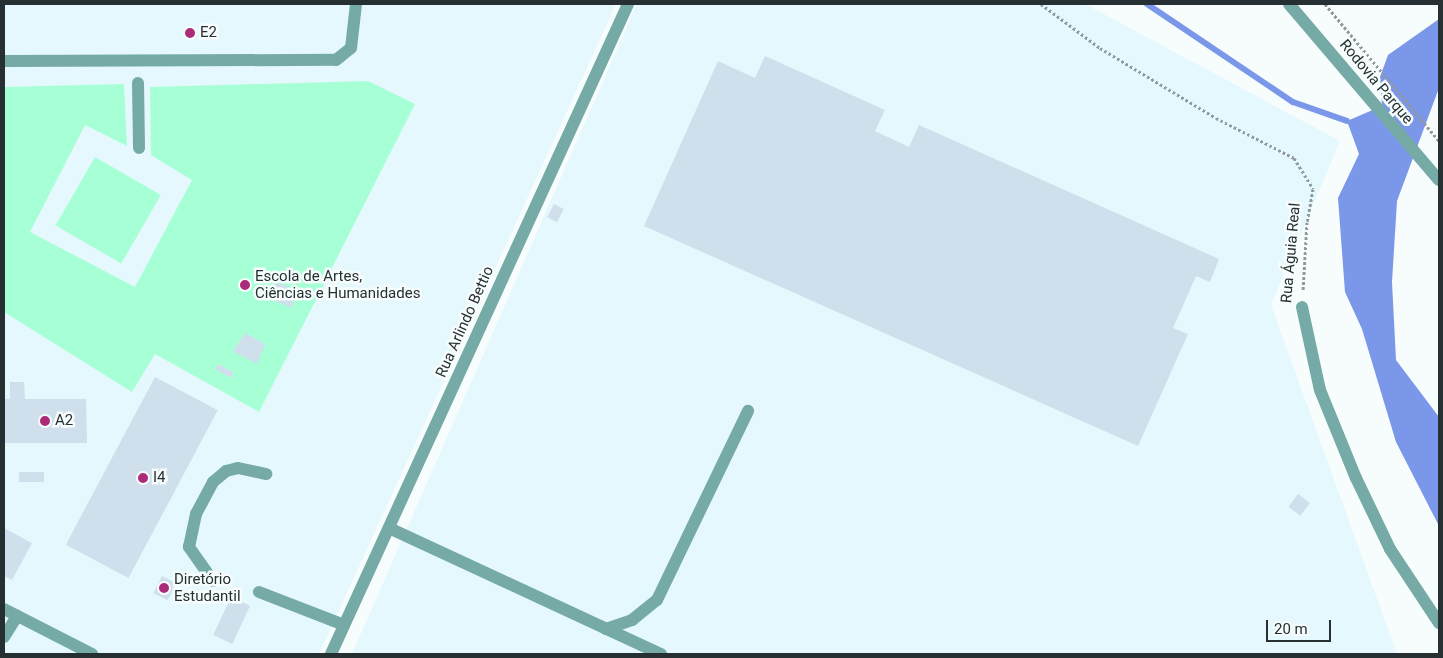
<!DOCTYPE html>
<meta charset="utf-8">
<style>
body{margin:0}
#map{position:relative;width:1443px;height:658px;overflow:hidden;background:#f7fcfd;font-family:Roboto,sans-serif}
div>[style]{position:absolute}
.built>*{inset:0;background:#e5f8fd}
.green>*{inset:0;background:#a7ffd5;transform-origin:0 0}
.water>*{inset:0;background:#7b97e9}
.stream>*{height:6px;margin:-3px;padding:0 3px;transform-origin:3px;border-radius:3px;background:#7b97e9}
.building>*{inset:0;background:#cfdfec;transform-origin:0 0}
.path>*{height:3px;margin-top:-1.5px;transform-origin:0;background:repeating-linear-gradient(90deg,#92999a 0 2.5px,transparent 0 5px)}
.minor>*{height:12px;margin:-6px;padding:0 6px;transform-origin:6px;border-radius:6px;background:#75aaa6}
.dots>*{width:14px;height:14px;translate:-50% -50%;box-sizing:border-box;border:2px solid #f7fcfd;border-radius:50%}
span{translate:-50% -50%;white-space:nowrap;text-align:center;line-height:1.15;-webkit-text-stroke:5px #f7fcfd;paint-order:stroke}
.poi-label{font-size:15px;color:#262f31}
.left{translate:0 -50%;text-align:left}
.street-label{font-size:15px;color:#262f31}
.frame{position:absolute;inset:0;border:5px solid #262f31;pointer-events:none}
.scale{position:absolute;left:1266px;top:620px;width:65px;height:22px;box-sizing:border-box;border:2px solid #262f31;border-top:0;padding-left:6px;font-size:15px;line-height:18px;white-space:nowrap;color:#262f31;-webkit-text-stroke:4px #f7fcfd;paint-order:stroke}
</style>
<div id="map">
<div class="built">
<div style="clip-path:polygon(4px 4px,616px 4px,319px 654px,4px 654px)"></div>
<div style="clip-path:polygon(637px 4px,1085px 4px,1340px 141px,1271px 305px,1397px 654px,352px 654px)"></div>
</div>
<div class="green">
<div style="clip-path:polygon(368px 81px,415px 104px,259px 412px,155px 354px,132px 392px,4px 312px,4px 87px,124px 84px,127px 146px,85px 125px,30px 232px,135px 287px,192px 180px,151px 155px,150px 87px)"></div>
<div style="left:95px;top:157px;width:76px;height:79px;rotate:30deg"></div>
</div>
<div class="water">
<div style="clip-path:polygon(1439px 19px,1439px 88px,1397px 201px,1392px 282px,1396px 360px,1439px 417px,1439px 526px,1396px 442px,1362px 329px,1345px 292px,1338px 198px,1359px 154px,1347px 121px,1382px 106px,1380px 77px,1388px 55px)"></div>
</div>
<div class="stream">
<div style="left:1147px;top:4px;width:176px;rotate:33.9deg"></div>
<div style="left:1293px;top:102px;width:57px;rotate:19.4deg"></div>
</div>
<div class="building">
<div style="clip-path:polygon(765px 56px,885px 110px,875px 131px,909px 147px,919px 125px,1219px 259px,1210px 282px,1196px 276px,1173px 328px,1188px 334px,1138px 446px,644px 226px,718px 61px,755px 78px)"></div>
<div style="left:554px;top:204px;width:11px;height:15px;rotate:27deg"></div>
<div style="left:276px;top:282px;width:24px;height:18px;rotate:22deg"></div>
<div style="clip-path:polygon(245px 333px,265px 344px,257px 364px,233px 351px)"></div>
<div style="left:218px;top:364px;width:18px;height:6px;rotate:29deg"></div>
<div style="left:155px;top:377px;width:71px;height:190px;rotate:28deg"></div>
<div style="clip-path:polygon(10px 382px,24px 382px,25px 399px,86px 399px,87px 443px,4px 443px,4px 399px,10px 399px)"></div>
<div style="left:44px;top:472px;width:10px;height:25px;rotate:90deg"></div>
<div style="left:1298px;top:494px;width:15px;height:16px;rotate:37deg"></div>
<div style="clip-path:polygon(4px 528px,32px 543px,12px 580px,4px 576px)"></div>
<div style="left:162px;top:576px;width:16px;height:19px;rotate:27deg"></div>
<div style="left:231px;top:597px;width:21px;height:42px;rotate:25deg"></div>
</div>
<div class="path">
<div style="left:1041px;top:4px;width:74px;rotate:36.7deg"></div>
<div style="left:1100px;top:48px;width:135px;rotate:31.1deg"></div>
<div style="left:1216px;top:118px;width:88px;rotate:27.1deg"></div>
<div style="left:1294px;top:158px;width:36px;rotate:58deg"></div>
<div style="left:1313px;top:189px;width:34px;rotate:100deg"></div>
<div style="left:1307px;top:222px;width:69px;rotate:93.3deg"></div>
<div style="left:1325px;top:4px;width:178px;rotate:50.2deg"></div>
</div>
<div class="minor">
<div style="left:1289px;top:4px;width:231px;rotate:49.6deg"></div>
<div style="left:4px;top:61px;width:332px;rotate:-0.2deg"></div>
<div style="left:336px;top:60px;width:19px;rotate:-39deg"></div>
<div style="left:351px;top:48px;width:44px;rotate:-83.5deg"></div>
<div style="left:138px;top:83px;width:65px;rotate:89.1deg"></div>
<div style="left:1302px;top:307px;width:85px;rotate:77.8deg"></div>
<div style="left:1320px;top:390px;width:95px;rotate:67.8deg"></div>
<div style="left:1356px;top:478px;width:79px;rotate:64.4deg"></div>
<div style="left:1390px;top:549px;width:89px;rotate:56.5deg"></div>
<div style="left:389px;top:528px;width:300px;rotate:24.9deg"></div>
<div style="left:213px;top:581px;width:42px;rotate:-125.2deg"></div>
<div style="left:189px;top:547px;width:34px;rotate:-78deg"></div>
<div style="left:196px;top:514px;width:36px;rotate:-62deg"></div>
<div style="left:213px;top:482px;width:17px;rotate:-40deg"></div>
<div style="left:226px;top:471px;width:12px;rotate:-14deg"></div>
<div style="left:238px;top:468px;width:29px;rotate:12deg"></div>
<div style="left:259px;top:592px;width:91px;rotate:21.2deg"></div>
<div style="left:4px;top:609px;width:99px;rotate:27.1deg"></div>
<div style="left:606px;top:629px;width:28px;rotate:-19deg"></div>
<div style="left:632px;top:620px;width:32px;rotate:-39deg"></div>
<div style="left:657px;top:600px;width:210px;rotate:-64.3deg"></div>
<div style="left:4px;top:637px;width:25px;rotate:-58deg"></div>
<div style="left:331px;top:654px;width:715px;rotate:-65.44deg"></div>
</div>
<div class="dots">
<div style="left:190px;top:33px;background:#ab2b79"></div>
<div style="left:245px;top:285px;background:#ab2b79"></div>
<div style="left:45px;top:421px;background:#ab2b79"></div>
<div style="left:143px;top:478px;background:#ab2b79"></div>
<div style="left:164px;top:588px;background:#ab2b79"></div>
</div>
<div class="poi-label">
<span class="left" style="left:200px;top:33px">E2</span>
<span class="left" style="left:255px;top:285px">Escola de Artes,<br>Ciências e Humanidades</span>
<span class="left" style="left:55px;top:421px">A2</span>
<span class="left" style="left:153px;top:478px">I4</span>
<span class="left" style="left:174px;top:588px">Diretório<br>Estudantil</span>
</div>
<div class="street-label">
<span style="left:1376px;top:82px;rotate:50deg">Rodovia Parque</span>
<span style="left:1291px;top:253px;rotate:-85deg">Rua Águia Real</span>
<span style="left:465px;top:322px;rotate:-66deg">Rua Arlindo Bettio</span>
</div>
<div class="frame"></div>
<div class="scale">20 m</div>
</div>
